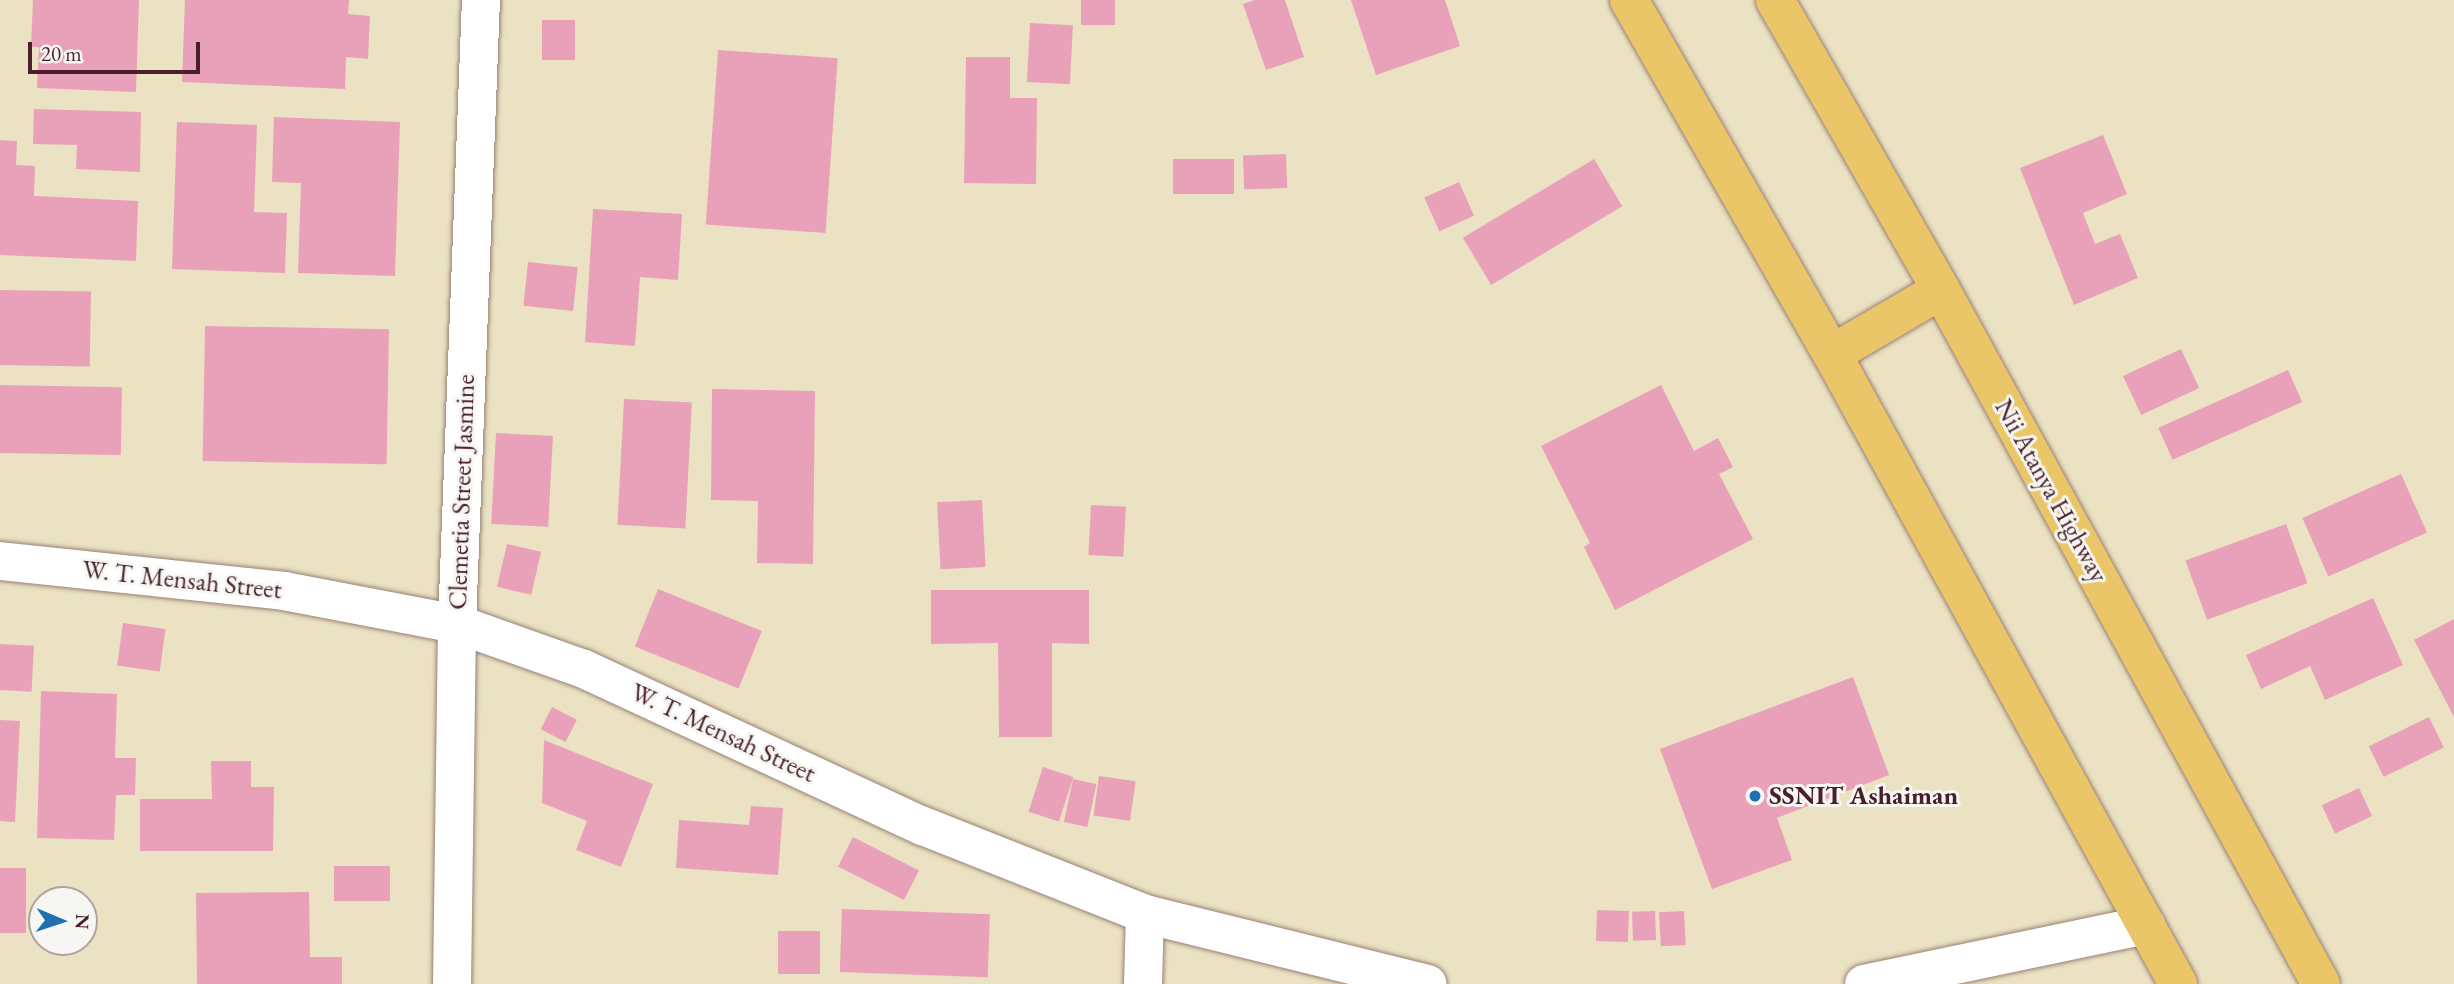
<!DOCTYPE html>
<style>
body{margin:0}
#map{position:relative;width:2454px;height:984px;overflow:hidden;background:#eae2c2;font-family:"EB Garamond",serif}
div>[style]{position:absolute}
.building>*{inset:0;background:#e9a1b9;transform-origin:0 0}
.roads{filter:drop-shadow(0 0 2px #9a8076) drop-shadow(0 0 2px #9a8076)}
.minor>*{height:38px;margin:-19px;padding:0 19px;transform-origin:19px;border-radius:19px;background:#fff}
.primary>*{height:38px;margin:-19px;padding:0 19px;transform-origin:19px;border-radius:19px;background:#ebc669}
.dots>*{width:19px;height:19px;translate:-50% -50%;box-sizing:border-box;border:4px solid #f6f6f2;border-radius:50%}
span{translate:-50% -50%;white-space:nowrap;text-align:center;line-height:1.15;-webkit-text-stroke:6px #f6f6f2;paint-order:stroke}
.street-label{font-size:26px;color:#4a1f2b}
.poi-label{font-size:26px;color:#4a1f2b;font-weight:700}
.left{translate:0 -50%;text-align:left}
.north{position:absolute;left:28px;top:886px;width:70px;height:70px;box-sizing:border-box;background:#f6f6f2;border:2px solid #b1a0a2;border-radius:50%;rotate:92deg;font-size:19px;font-weight:700;line-height:28px;text-align:center;color:#4a1f2b}
.north::after{content:'';display:block;margin:auto;width:24px;height:32px;background:#1f6fb2;clip-path:polygon(50% 0,100% 100%,50% 72%,0 100%)}
.scale{position:absolute;left:28px;top:42px;width:172px;height:32px;box-sizing:border-box;border:4px solid #4a1f2b;border-top:0;padding-left:9px;font-size:21px;line-height:24px;white-space:nowrap;color:#4a1f2b;-webkit-text-stroke:5px #f6f6f2;paint-order:stroke}
</style>
<div id="map">
<div class="building">
<div style="clip-path:polygon(33px 0,139px 0,136px 92px,37px 88px,39px 47px,31px 47px)"></div>
<div style="clip-path:polygon(185px 0,349px 0,348px 14px,370px 16px,368px 59px,346px 57px,345px 89px,182px 82px)"></div>
<div style="left:1081px;top:0;width:34px;height:25px"></div>
<div style="clip-path:polygon(1254px 0,1285px 0,1304px 57px,1266px 70px,1243px 4px)"></div>
<div style="clip-path:polygon(1351px 0,1445px 0,1460px 46px,1376px 75px)"></div>
<div style="left:542px;top:20px;width:33px;height:40px"></div>
<div style="left:1030px;top:23px;width:43px;height:59px;rotate:3deg"></div>
<div style="left:718px;top:50px;width:120px;height:175px;rotate:4deg"></div>
<div style="clip-path:polygon(966px 57px,1010px 57px,1010px 98px,1037px 98px,1036px 184px,964px 183px)"></div>
<div style="clip-path:polygon(34px 109px,141px 112px,140px 172px,76px 169px,77px 145px,33px 144px)"></div>
<div style="clip-path:polygon(274px 117px,400px 122px,395px 276px,298px 273px,301px 183px,272px 182px)"></div>
<div style="clip-path:polygon(177px 122px,257px 125px,254px 212px,287px 213px,285px 273px,172px 269px)"></div>
<div style="clip-path:polygon(2103px 135px,2127px 194px,2083px 213px,2095px 244px,2120px 234px,2138px 278px,2074px 305px,2020px 168px)"></div>
<div style="clip-path:polygon(0 140px,17px 141px,16px 165px,35px 166px,34px 196px,138px 201px,136px 261px,0 255px)"></div>
<div style="left:1286px;top:154px;width:34px;height:43px;rotate:88deg"></div>
<div style="left:1173px;top:159px;width:61px;height:35px"></div>
<div style="left:1594px;top:159px;width:55px;height:153px;rotate:59deg"></div>
<div style="left:1459px;top:182px;width:37px;height:38px;rotate:66deg"></div>
<div style="clip-path:polygon(593px 209px,682px 214px,678px 280px,640px 277px,635px 346px,585px 342px)"></div>
<div style="left:528px;top:262px;width:50px;height:44px;rotate:6deg"></div>
<div style="left:0;top:290px;width:91px;height:75px;rotate:1deg"></div>
<div style="left:205px;top:326px;width:184px;height:135px;rotate:1deg"></div>
<div style="left:2181px;top:349px;width:43px;height:64px;rotate:65deg"></div>
<div style="left:2288px;top:370px;width:35px;height:142px;rotate:66deg"></div>
<div style="left:0;top:385px;width:122px;height:68px;rotate:1deg"></div>
<div style="clip-path:polygon(1661px 385px,1694px 451px,1718px 438px,1733px 467px,1719px 474px,1753px 539px,1615px 610px,1584px 547px,1590px 543px,1541px 446px)"></div>
<div style="clip-path:polygon(712px 389px,815px 391px,813px 564px,757px 563px,758px 501px,711px 500px)"></div>
<div style="left:624px;top:399px;width:68px;height:126px;rotate:3deg"></div>
<div style="left:496px;top:433px;width:57px;height:91px;rotate:3deg"></div>
<div style="left:2401px;top:474px;width:64px;height:108px;rotate:66deg"></div>
<div style="left:982px;top:500px;width:67px;height:45px;rotate:87deg"></div>
<div style="left:1091px;top:505px;width:35px;height:50px;rotate:3deg"></div>
<div style="left:2286px;top:524px;width:63px;height:107px;rotate:70deg"></div>
<div style="left:507px;top:544px;width:35px;height:44px;rotate:13deg"></div>
<div style="left:658px;top:589px;width:112px;height:62px;rotate:22deg"></div>
<div style="clip-path:polygon(931px 590px,1089px 590px,1089px 644px,1052px 643px,1052px 737px,999px 737px,998px 643px,931px 644px)"></div>
<div style="clip-path:polygon(2373px 598px,2403px 665px,2325px 700px,2310px 666px,2261px 689px,2246px 655px)"></div>
<div style="clip-path:polygon(2454px 619px,2454px 717px,2414px 640px)"></div>
<div style="left:123px;top:623px;width:43px;height:43px;rotate:8deg"></div>
<div style="left:0;top:644px;width:34px;height:46px;rotate:3deg"></div>
<div style="clip-path:polygon(1853px 677px,1889px 775px,1777px 818px,1792px 860px,1712px 889px,1660px 749px)"></div>
<div style="clip-path:polygon(41px 691px,117px 694px,115px 758px,136px 758px,135px 795px,116px 795px,114px 840px,37px 838px)"></div>
<div style="left:552px;top:707px;width:28px;height:25px;rotate:27deg"></div>
<div style="left:2429px;top:717px;width:34px;height:67px;rotate:64deg"></div>
<div style="clip-path:polygon(0 720px,20px 721px,15px 822px,0 821px)"></div>
<div style="clip-path:polygon(544px 740px,653px 784px,621px 867px,576px 850px,587px 821px,542px 803px)"></div>
<div style="clip-path:polygon(211px 761px,251px 761px,251px 787px,274px 787px,273px 851px,140px 851px,140px 799px,212px 799px)"></div>
<div style="left:1043px;top:767px;width:32px;height:47px;rotate:18deg"></div>
<div style="left:1099px;top:776px;width:37px;height:40px;rotate:8deg"></div>
<div style="left:1073px;top:779px;width:24px;height:44px;rotate:12deg"></div>
<div style="left:2359px;top:788px;width:31px;height:41px;rotate:65deg"></div>
<div style="clip-path:polygon(751px 806px,783px 808px,778px 875px,676px 868px,679px 820px,749px 825px)"></div>
<div style="left:853px;top:837px;width:74px;height:33px;rotate:27deg"></div>
<div style="left:390px;top:866px;width:35px;height:56px;rotate:90deg"></div>
<div style="left:0;top:868px;width:26px;height:65px"></div>
<div style="clip-path:polygon(309px 892px,310px 957px,342px 957px,342px 984px,197px 984px,196px 893px)"></div>
<div style="left:842px;top:909px;width:148px;height:63px;rotate:2deg"></div>
<div style="left:1597px;top:910px;width:32px;height:31px;rotate:2deg"></div>
<div style="left:1655px;top:911px;width:29px;height:23px;rotate:88deg"></div>
<div style="left:1684px;top:911px;width:34px;height:25px;rotate:87deg"></div>
<div style="left:778px;top:931px;width:42px;height:43px"></div>
</div>
<div class="roads">
<div class="minor">
<div style="left:0;top:561px;width:286px;rotate:6deg"></div>
<div style="left:284px;top:591px;width:176px;rotate:10.8deg"></div>
<div style="left:457px;top:624px;width:135px;rotate:19.5deg"></div>
<div style="left:584px;top:669px;width:374px;rotate:24.9deg"></div>
<div style="left:923px;top:826px;width:239px;rotate:21.6deg"></div>
<div style="left:1145px;top:914px;width:291px;rotate:13.9deg"></div>
<div style="left:452px;top:984px;width:360px;rotate:-89.2deg"></div>
<div style="left:457px;top:624px;width:624px;rotate:-87.8deg"></div>
<div style="left:1143px;top:984px;width:70px;rotate:-88.4deg"></div>
<div style="left:1864px;top:984px;width:288px;rotate:-11.8deg"></div>
</div>
<div class="primary">
<div style="left:1629px;top:0;width:408px;rotate:60.2deg"></div>
<div style="left:1832px;top:354px;width:719px;rotate:61.22deg"></div>
<div style="left:1775px;top:0;width:334px;rotate:60.2deg"></div>
<div style="left:1941px;top:290px;width:791px;rotate:61.3deg"></div>
<div style="left:1832px;top:354px;width:126px;rotate:-30.4deg"></div>
</div>
</div>
<div class="dots">
<div style="left:1755px;top:796px;background:#1f6fb2"></div>
</div>
<div class="street-label">
<span style="left:2051px;top:491px;rotate:61deg">Nii Atanya Highway</span>
<span style="left:462px;top:492px;rotate:-88deg">Clemetia Street Jasmine</span>
<span style="left:182px;top:580px;rotate:6deg">W. T. Mensah Street</span>
<span style="left:723px;top:733px;rotate:25deg">W. T. Mensah Street</span>
</div>
<div class="poi-label">
<span class="left" style="left:1769px;top:796px">SSNIT Ashaiman</span>
</div>
<div class="north">N</div>
<div class="scale">20 m</div>
</div>
